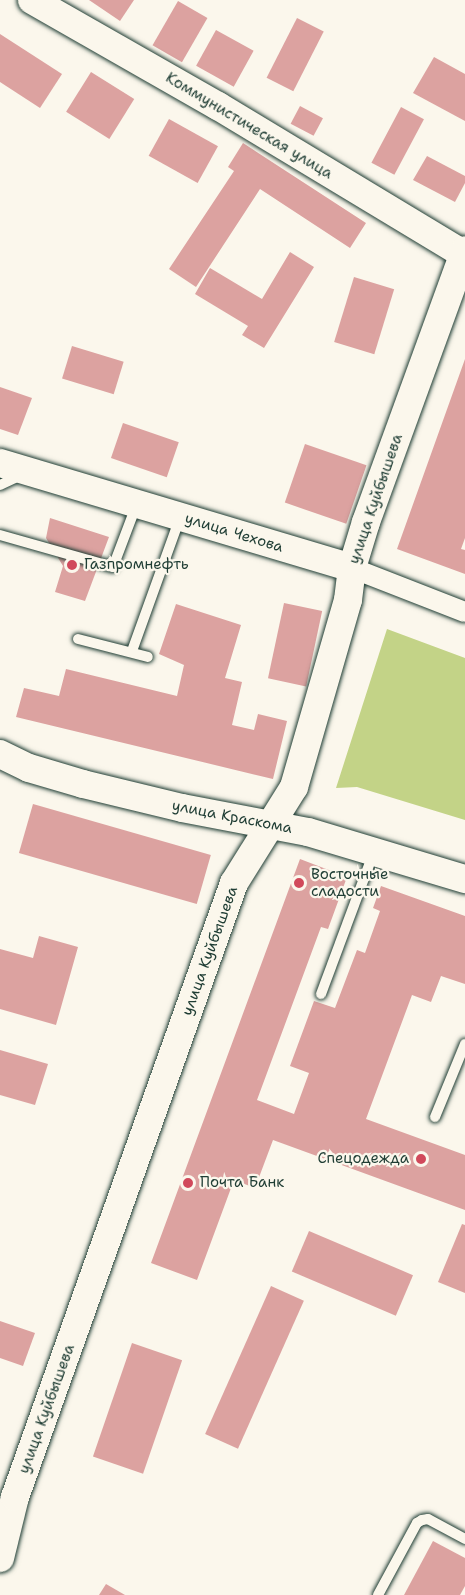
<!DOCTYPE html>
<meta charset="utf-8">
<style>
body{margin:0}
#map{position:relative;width:465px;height:1595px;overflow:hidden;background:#fbf7ec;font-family:"Shantell Sans",sans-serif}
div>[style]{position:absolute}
.green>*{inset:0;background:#c3d387}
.building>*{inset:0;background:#dca2a0;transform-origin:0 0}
.roads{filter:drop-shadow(0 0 2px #1f3d34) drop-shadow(0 0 2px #1f3d34)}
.lane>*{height:10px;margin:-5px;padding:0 5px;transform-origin:5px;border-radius:5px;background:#fbf7ec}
.street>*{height:20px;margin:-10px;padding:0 10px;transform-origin:10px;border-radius:10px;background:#fbf7ec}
.secondary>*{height:28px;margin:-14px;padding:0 14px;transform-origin:14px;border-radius:14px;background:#fbf7ec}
.dots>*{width:16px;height:16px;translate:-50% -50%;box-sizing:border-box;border:3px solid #fbf7ec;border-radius:50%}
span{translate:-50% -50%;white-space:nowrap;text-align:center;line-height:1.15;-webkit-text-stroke:4.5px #fbf7ec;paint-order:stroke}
.street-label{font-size:15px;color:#1f3d34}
.poi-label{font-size:15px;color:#1f3d34}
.left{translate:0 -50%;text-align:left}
.right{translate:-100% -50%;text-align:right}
</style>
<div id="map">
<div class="green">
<div style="clip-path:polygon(387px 629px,465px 658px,465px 820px,357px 787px,336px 788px)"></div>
</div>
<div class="building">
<div style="clip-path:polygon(89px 0,134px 0,120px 21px)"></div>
<div style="left:178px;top:1px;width:34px;height:51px;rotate:30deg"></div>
<div style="left:297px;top:18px;width:30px;height:67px;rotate:27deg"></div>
<div style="left:216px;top:30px;width:43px;height:41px;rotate:29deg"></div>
<div style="clip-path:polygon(0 34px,62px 74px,40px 108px,0 82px)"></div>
<div style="clip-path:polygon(434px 57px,465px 74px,465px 121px,413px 93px)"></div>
<div style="left:91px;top:72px;width:51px;height:47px;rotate:32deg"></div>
<div style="left:300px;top:106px;width:26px;height:20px;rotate:28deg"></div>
<div style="left:401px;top:107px;width:26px;height:63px;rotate:28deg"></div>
<div style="left:169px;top:119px;width:56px;height:42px;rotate:29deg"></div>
<div style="clip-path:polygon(243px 143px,366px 223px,350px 248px,260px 189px,196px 287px,169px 269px,234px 171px,228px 167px)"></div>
<div style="clip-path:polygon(427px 156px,465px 176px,465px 183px,455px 202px,413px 180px)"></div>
<div style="clip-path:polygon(290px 252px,314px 267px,264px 348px,242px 335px,248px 326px,195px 294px,210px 268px,262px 299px)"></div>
<div style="left:354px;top:277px;width:42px;height:68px;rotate:17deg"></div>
<div style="left:72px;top:346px;width:54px;height:34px;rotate:17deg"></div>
<div style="clip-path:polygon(465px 359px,465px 538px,461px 549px,465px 550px,465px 574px,397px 549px)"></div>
<div style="clip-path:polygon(0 387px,32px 398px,18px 435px,0 429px)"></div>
<div style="left:123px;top:423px;width:59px;height:37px;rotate:19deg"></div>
<div style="left:305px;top:444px;width:65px;height:62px;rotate:19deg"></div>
<div style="clip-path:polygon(50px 518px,109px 537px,85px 601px,55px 592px,63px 566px,46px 538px)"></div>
<div style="left:284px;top:603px;width:39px;height:77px;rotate:12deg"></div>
<div style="clip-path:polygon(176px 604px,241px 625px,225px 678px,242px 682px,232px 725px,254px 730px,258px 714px,287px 721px,273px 779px,16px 717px,24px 688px,59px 696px,66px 669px,177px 696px,184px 665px,159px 654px)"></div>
<div style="left:33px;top:804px;width:185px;height:51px;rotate:16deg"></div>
<div style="clip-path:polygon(300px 859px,347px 877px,328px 929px,321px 927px,257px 1100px,294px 1114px,309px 1073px,290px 1066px,314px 1001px,335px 1008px,357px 950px,365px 953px,380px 911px,373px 908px,381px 886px,465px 916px,465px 984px,441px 976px,431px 1002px,412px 995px,366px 1119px,465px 1155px,465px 1210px,273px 1140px,255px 1188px,234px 1180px,197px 1280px,151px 1263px)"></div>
<div style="clip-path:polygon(39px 936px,78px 947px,56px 1025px,0 1009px,0 949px,33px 958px)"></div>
<div style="clip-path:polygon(0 1050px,48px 1064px,35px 1105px,0 1095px)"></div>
<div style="clip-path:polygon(462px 1224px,465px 1225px,465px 1293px,438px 1282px)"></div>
<div style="left:309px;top:1231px;width:113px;height:44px;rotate:23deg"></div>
<div style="left:271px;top:1286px;width:36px;height:162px;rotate:24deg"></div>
<div style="clip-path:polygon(0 1321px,35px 1333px,23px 1366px,0 1358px)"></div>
<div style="left:132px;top:1343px;width:53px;height:120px;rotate:19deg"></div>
<div style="clip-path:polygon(433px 1541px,465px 1558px,465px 1586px,460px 1595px,404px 1595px)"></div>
<div style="clip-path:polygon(106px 1584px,125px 1595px,99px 1595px)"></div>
</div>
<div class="roads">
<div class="lane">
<div style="left:0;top:485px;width:23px;rotate:-25deg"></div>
<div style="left:0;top:535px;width:117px;rotate:15.8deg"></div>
<div style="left:113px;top:567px;width:65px;rotate:-69.3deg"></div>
<div style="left:78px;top:639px;width:72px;rotate:14.4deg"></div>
<div style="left:132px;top:651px;width:141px;rotate:-70.2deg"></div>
<div style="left:321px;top:994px;width:149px;rotate:-69.6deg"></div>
<div style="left:435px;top:1117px;width:79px;rotate:-67.7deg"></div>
<div style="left:378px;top:1595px;width:82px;rotate:-61.6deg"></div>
<div style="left:417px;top:1523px;width:6px;rotate:-31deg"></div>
<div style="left:422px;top:1520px;width:6px;rotate:-9deg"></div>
<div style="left:428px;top:1519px;width:42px;rotate:28.4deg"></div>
</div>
<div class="street">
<div style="left:352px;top:568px;width:121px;rotate:21.3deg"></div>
</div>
<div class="secondary">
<div style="left:32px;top:0;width:214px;rotate:29.7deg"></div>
<div style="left:218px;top:106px;width:288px;rotate:31.1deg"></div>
<div style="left:0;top:463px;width:367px;rotate:16.6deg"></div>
<div style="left:0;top:754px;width:32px;rotate:26deg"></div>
<div style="left:29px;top:768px;width:56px;rotate:16.5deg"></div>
<div style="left:83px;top:784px;width:102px;rotate:13.6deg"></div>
<div style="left:182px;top:808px;width:128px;rotate:10.8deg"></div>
<div style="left:308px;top:832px;width:164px;rotate:16.7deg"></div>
<div style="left:0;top:1558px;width:63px;rotate:-76.2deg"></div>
<div style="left:15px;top:1497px;width:652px;rotate:-70.37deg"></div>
<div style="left:234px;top:883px;width:113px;rotate:-58deg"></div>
<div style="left:294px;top:787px;width:195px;rotate:-73.9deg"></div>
<div style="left:348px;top:600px;width:32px;rotate:-83deg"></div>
<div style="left:352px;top:568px;width:48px;rotate:-73.1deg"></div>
<div style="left:366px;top:522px;width:289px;rotate:-70deg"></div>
</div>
</div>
<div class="dots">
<div style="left:72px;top:565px;background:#d1495b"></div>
<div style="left:299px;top:883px;background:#d1495b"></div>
<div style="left:421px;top:1159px;background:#d1495b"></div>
<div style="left:188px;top:1183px;background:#d1495b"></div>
</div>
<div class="street-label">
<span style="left:249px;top:126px;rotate:31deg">Коммунистическая улица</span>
<span style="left:376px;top:499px;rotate:-71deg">улица Куйбышева</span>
<span style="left:234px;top:533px;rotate:17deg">улица Чехова</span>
<span style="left:232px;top:817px;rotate:11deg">улица Краскома</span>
<span style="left:210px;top:951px;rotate:-70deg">улица Куйбышева</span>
<span style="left:47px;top:1409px;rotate:-70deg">улица Куйбышева</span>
</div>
<div class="poi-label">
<span class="left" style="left:84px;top:565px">Газпромнефть</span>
<span class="left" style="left:311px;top:883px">Восточные<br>сладости</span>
<span class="right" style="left:409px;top:1159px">Спецодежда</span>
<span class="left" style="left:200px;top:1183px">Почта Банк</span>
</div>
</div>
